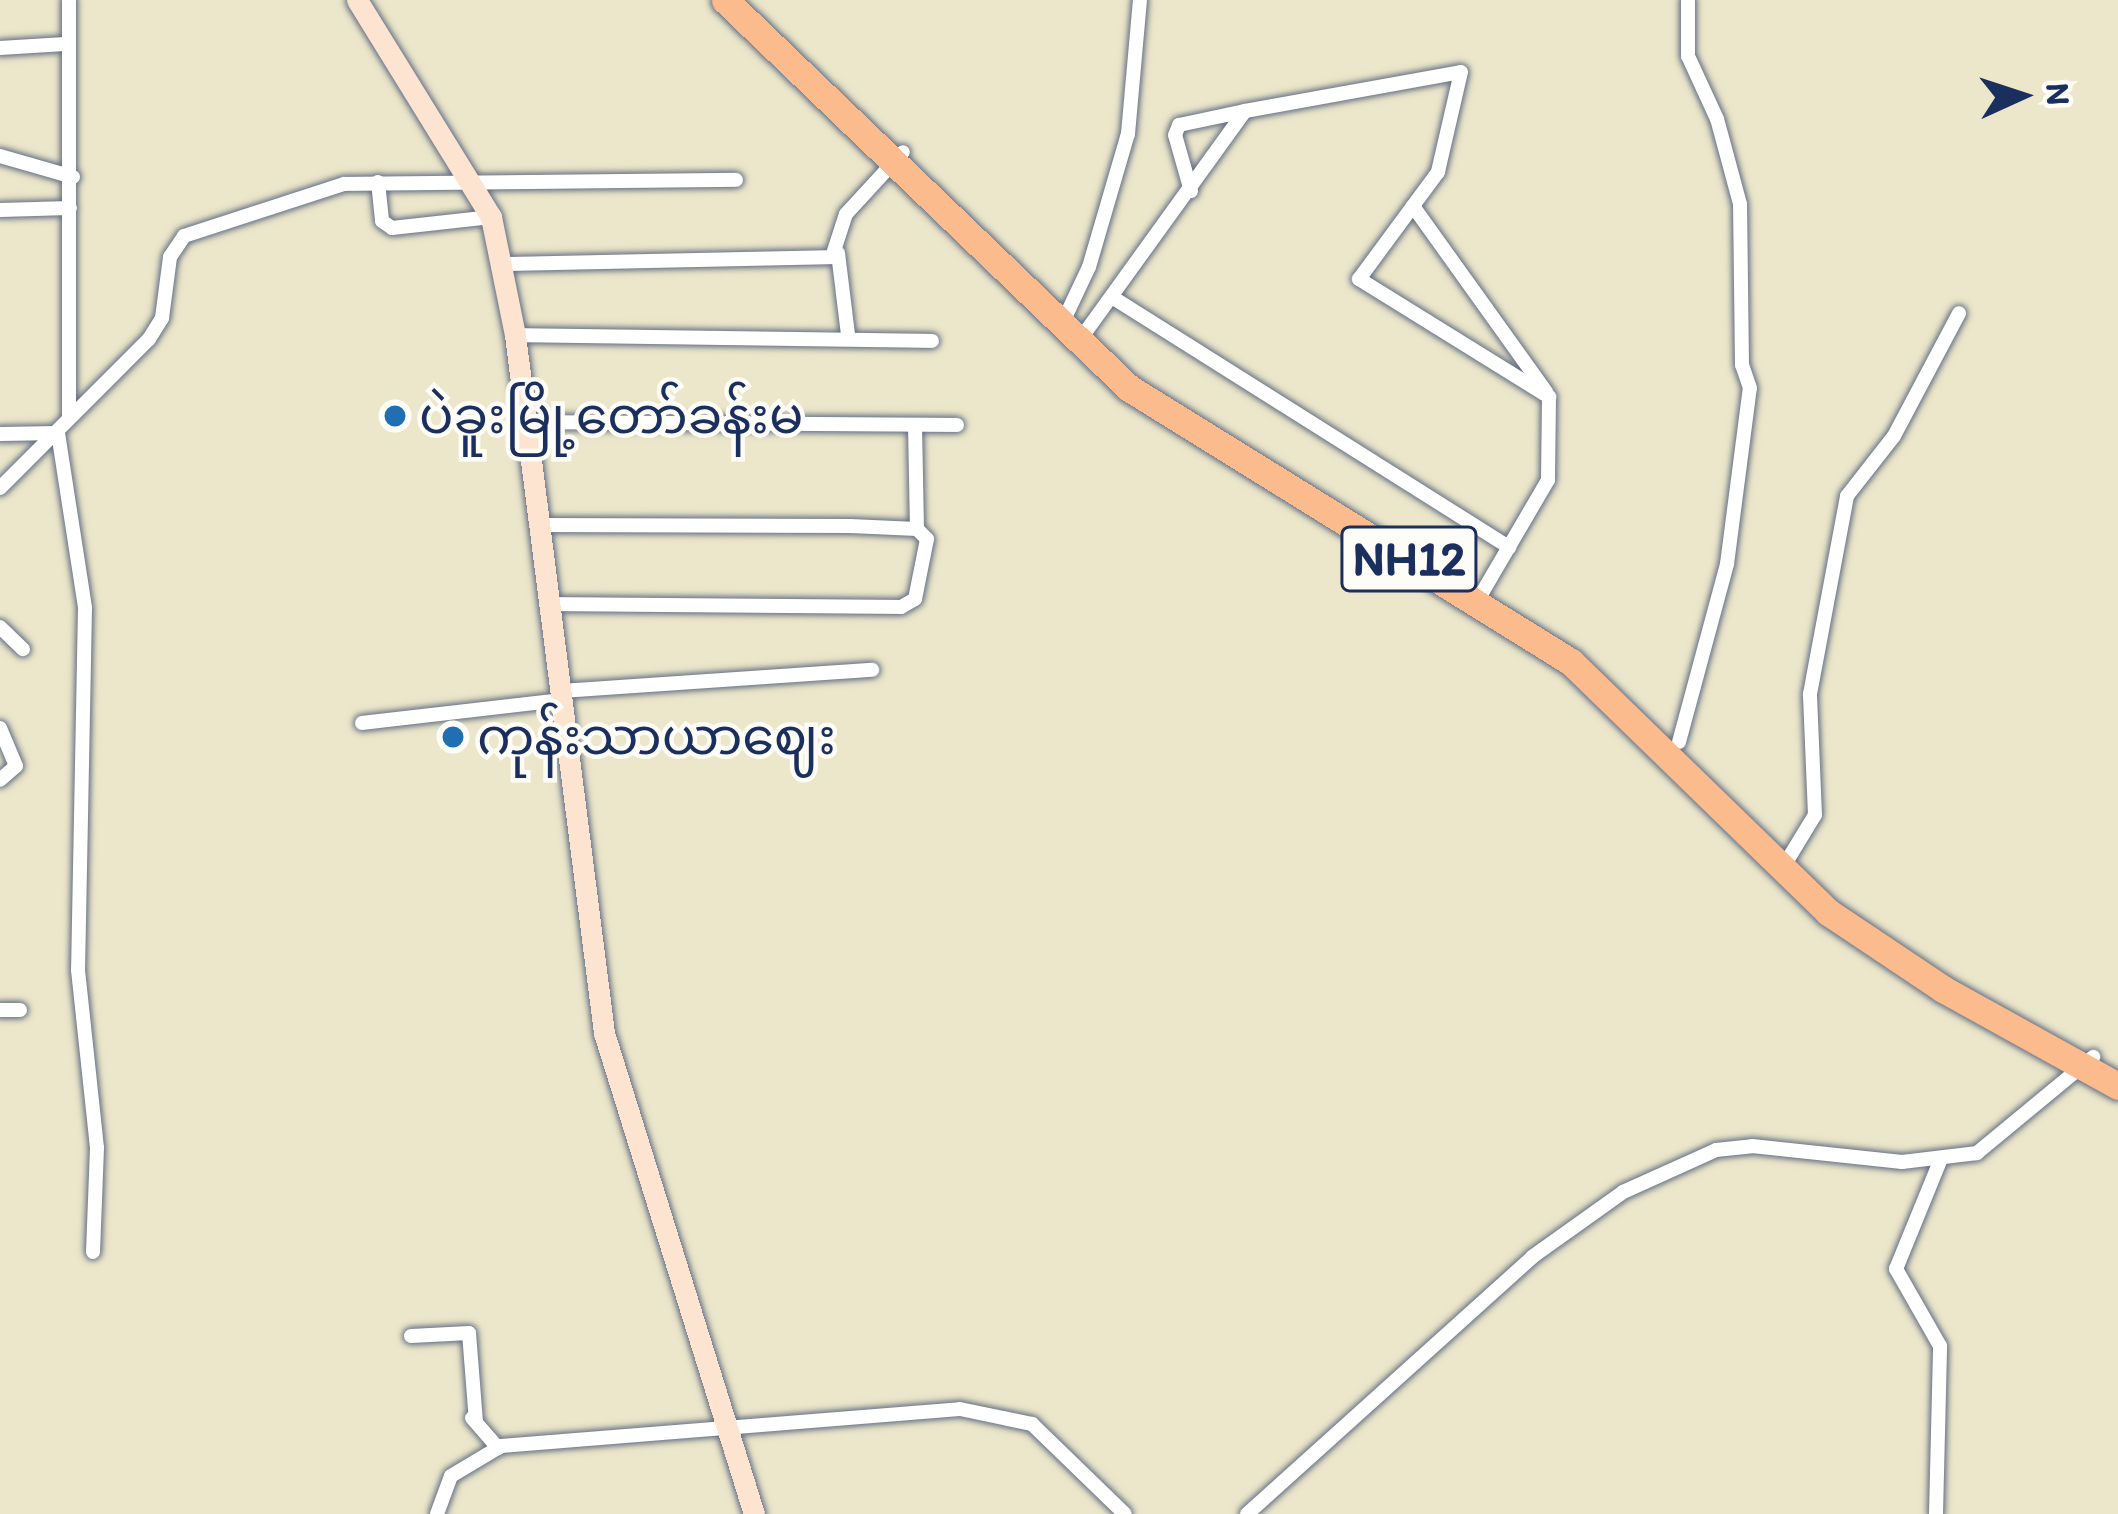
<!DOCTYPE html>
<meta charset="utf-8">
<style>
body{margin:0}
#map{position:relative;width:2118px;height:1514px;overflow:hidden;background:#ece7ca;font-family:Itim,"Noto Sans Myanmar",sans-serif}
div>[style]{position:absolute}
.roads{filter:drop-shadow(0 0 3px #646f84) drop-shadow(0 0 3px #646f84)}
.street>*{height:14px;margin:-7px;padding:0 7px;transform-origin:7px;border-radius:7px;background:#fff}
.secondary>*{height:21px;margin:-10.5px;padding:0 10.5px;transform-origin:10.5px;border-radius:10.5px;background:#fde4d1}
.highway>*{height:27px;margin:-13.5px;padding:0 13.5px;transform-origin:13.5px;border-radius:13.5px;background:#fbbb8c}
.dots>*{width:33px;height:33px;translate:-50% -50%;box-sizing:border-box;border:6px solid #fdfcf7;border-radius:50%}
span{translate:-50% -50%;white-space:nowrap;text-align:center;line-height:1.15;-webkit-text-stroke:9px #fdfcf7;paint-order:stroke}
.shield-label span{padding:3px 9px;background:#fdfcf7;border:3px solid;border-radius:9px;-webkit-text-stroke-width:0}
.shield-label{font-size:48px;color:#1b2f5e;font-weight:700}
.poi-label{font-size:51px;color:#1b2f5e}
.left{translate:0 -50%;text-align:left}
.north{position:absolute;left:1962px;top:36px;width:120px;height:120px;-webkit-text-stroke:9px #fdfcf7;paint-order:stroke;rotate:87deg;font-size:33px;font-weight:700;line-height:48px;text-align:center;color:#1b2f5e}
.north::after{content:'';display:block;margin:auto;width:42px;height:54px;background:#1b2f5e;clip-path:polygon(50% 0,100% 100%,50% 72%,0 100%)}
</style>
<div id="map">
<div class="roads">
<div class="street">
<div style="left:0;top:48px;width:65px;rotate:-3.5deg"></div>
<div style="left:0;top:156px;width:76px;rotate:16deg"></div>
<div style="left:378px;top:182px;width:39px;rotate:84deg"></div>
<div style="left:382px;top:221px;width:12px;rotate:35deg"></div>
<div style="left:392px;top:228px;width:100px;rotate:-6.3deg"></div>
<div style="left:1191px;top:191px;width:58px;rotate:-105.9deg"></div>
<div style="left:1175px;top:135px;width:11px;rotate:-68deg"></div>
<div style="left:1179px;top:125px;width:67px;rotate:-12deg"></div>
<div style="left:1413px;top:206px;width:229px;rotate:54.4deg"></div>
<div style="left:0;top:210px;width:70px;rotate:-1.6deg"></div>
<div style="left:838px;top:253px;width:83px;rotate:83deg"></div>
<div style="left:503px;top:264px;width:329px;rotate:-1.2deg"></div>
<div style="left:832px;top:257px;width:45px;rotate:-72deg"></div>
<div style="left:846px;top:214px;width:84px;rotate:-47.4deg"></div>
<div style="left:1115px;top:299px;width:466px;rotate:32.2deg"></div>
<div style="left:1062px;top:324px;width:63px;rotate:-64.7deg"></div>
<div style="left:1089px;top:267px;width:139px;rotate:-73.7deg"></div>
<div style="left:1128px;top:134px;width:135px;rotate:-84.9deg"></div>
<div style="left:1087px;top:330px;width:270px;rotate:-54.2deg"></div>
<div style="left:1245px;top:111px;width:219px;rotate:-10.2deg"></div>
<div style="left:1461px;top:72px;width:103px;rotate:103deg"></div>
<div style="left:1438px;top:172px;width:133px;rotate:126.4deg"></div>
<div style="left:1359px;top:279px;width:224px;rotate:31.8deg"></div>
<div style="left:1549px;top:397px;width:83px;rotate:90.7deg"></div>
<div style="left:1548px;top:480px;width:139px;rotate:120.3deg"></div>
<div style="left:515px;top:335px;width:417px;rotate:0.8deg"></div>
<div style="left:69px;top:416px;width:416px;rotate:-90deg"></div>
<div style="left:526px;top:422px;width:431px;rotate:0.4deg"></div>
<div style="left:915px;top:425px;width:104px;rotate:88.9deg"></div>
<div style="left:0;top:434px;width:58px;rotate:-1deg"></div>
<div style="left:58px;top:433px;width:177px;rotate:81.2deg"></div>
<div style="left:85px;top:608px;width:362px;rotate:91.1deg"></div>
<div style="left:78px;top:970px;width:179px;rotate:83.9deg"></div>
<div style="left:97px;top:1148px;width:104px;rotate:92.2deg"></div>
<div style="left:0;top:488px;width:211px;rotate:-45deg"></div>
<div style="left:149px;top:339px;width:25px;rotate:-58deg"></div>
<div style="left:162px;top:318px;width:62px;rotate:-82.5deg"></div>
<div style="left:170px;top:257px;width:25px;rotate:-56deg"></div>
<div style="left:184px;top:236px;width:168px;rotate:-18deg"></div>
<div style="left:344px;top:184px;width:392px;rotate:-0.6deg"></div>
<div style="left:539px;top:525px;width:311px;rotate:0.2deg"></div>
<div style="left:850px;top:526px;width:67px;rotate:2.6deg"></div>
<div style="left:917px;top:529px;width:14px;rotate:45deg"></div>
<div style="left:927px;top:539px;width:61px;rotate:101.3deg"></div>
<div style="left:915px;top:599px;width:16px;rotate:150deg"></div>
<div style="left:901px;top:607px;width:351px;rotate:-179.5deg"></div>
<div style="left:0;top:627px;width:32px;rotate:44deg"></div>
<div style="left:561px;top:691px;width:312px;rotate:-3.9deg"></div>
<div style="left:362px;top:723px;width:201px;rotate:-6.6deg"></div>
<div style="left:0;top:728px;width:41px;rotate:67.2deg"></div>
<div style="left:16px;top:766px;width:21px;rotate:139deg"></div>
<div style="left:1679px;top:742px;width:184px;rotate:-74.9deg"></div>
<div style="left:1727px;top:564px;width:177px;rotate:-82.6deg"></div>
<div style="left:1750px;top:388px;width:24px;rotate:-109deg"></div>
<div style="left:1742px;top:365px;width:161px;rotate:-90.7deg"></div>
<div style="left:1740px;top:204px;width:88px;rotate:-105.1deg"></div>
<div style="left:1717px;top:119px;width:69px;rotate:-114.7deg"></div>
<div style="left:1688px;top:56px;width:56px;rotate:-90deg"></div>
<div style="left:1782px;top:869px;width:63px;rotate:-58.6deg"></div>
<div style="left:1815px;top:815px;width:121px;rotate:-92.4deg"></div>
<div style="left:1810px;top:694px;width:201px;rotate:-79.4deg"></div>
<div style="left:1847px;top:496px;width:76px;rotate:-51.9deg"></div>
<div style="left:1894px;top:436px;width:139px;rotate:-62.1deg"></div>
<div style="left:0;top:1010px;width:20px"></div>
<div style="left:411px;top:1336px;width:58px;rotate:-3deg"></div>
<div style="left:469px;top:1333px;width:88px;rotate:85.5deg"></div>
<div style="left:472px;top:1418px;width:40px;rotate:49deg"></div>
<div style="left:437px;top:1514px;width:40px;rotate:-69.8deg"></div>
<div style="left:451px;top:1476px;width:58px;rotate:-31deg"></div>
<div style="left:501px;top:1446px;width:460px;rotate:-4.6deg"></div>
<div style="left:960px;top:1409px;width:74px;rotate:11.8deg"></div>
<div style="left:1032px;top:1424px;width:129px;rotate:44.1deg"></div>
<div style="left:1247px;top:1514px;width:384px;rotate:-42deg"></div>
<div style="left:1532px;top:1257px;width:112px;rotate:-35.5deg"></div>
<div style="left:1623px;top:1192px;width:102px;rotate:-24.3deg"></div>
<div style="left:1716px;top:1150px;width:36px;rotate:-6deg"></div>
<div style="left:1752px;top:1146px;width:151px;rotate:6.1deg"></div>
<div style="left:1902px;top:1162px;width:76px;rotate:-6.8deg"></div>
<div style="left:1977px;top:1153px;width:151px;rotate:-39.6deg"></div>
<div style="left:1936px;top:1514px;width:168px;rotate:-88.6deg"></div>
<div style="left:1940px;top:1346px;width:89px;rotate:-119.7deg"></div>
<div style="left:1896px;top:1269px;width:117px;rotate:-67.8deg"></div>
</div>
<div class="secondary">
<div style="left:357px;top:0;width:255px;rotate:58.3deg"></div>
<div style="left:491px;top:217px;width:120px;rotate:78.5deg"></div>
<div style="left:515px;top:335px;width:704px;rotate:82.73deg"></div>
<div style="left:604px;top:1033px;width:504px;rotate:72.68deg"></div>
</div>
<div class="highway">
<div style="left:725px;top:0;width:560px;rotate:43.84deg"></div>
<div style="left:1129px;top:388px;width:520px;rotate:31.8deg"></div>
<div style="left:1571px;top:662px;width:359px;rotate:44.2deg"></div>
<div style="left:1828px;top:912px;width:138px;rotate:33.8deg"></div>
<div style="left:1943px;top:989px;width:200px;rotate:29deg"></div>
</div>
</div>
<div class="dots">
<div style="left:395px;top:416px;background:#1f6fb2"></div>
<div style="left:453px;top:737px;background:#1f6fb2"></div>
</div>
<div class="shield-label">
<span style="left:1409px;top:559px">NH12</span>
</div>
<div class="poi-label">
<span class="left" style="left:419px;top:416px">ပဲခူးမြို့တော်ခန်းမ</span>
<span class="left" style="left:477px;top:737px">ကုန်းသာယာဈေး</span>
</div>
<div class="north">N</div>
</div>
